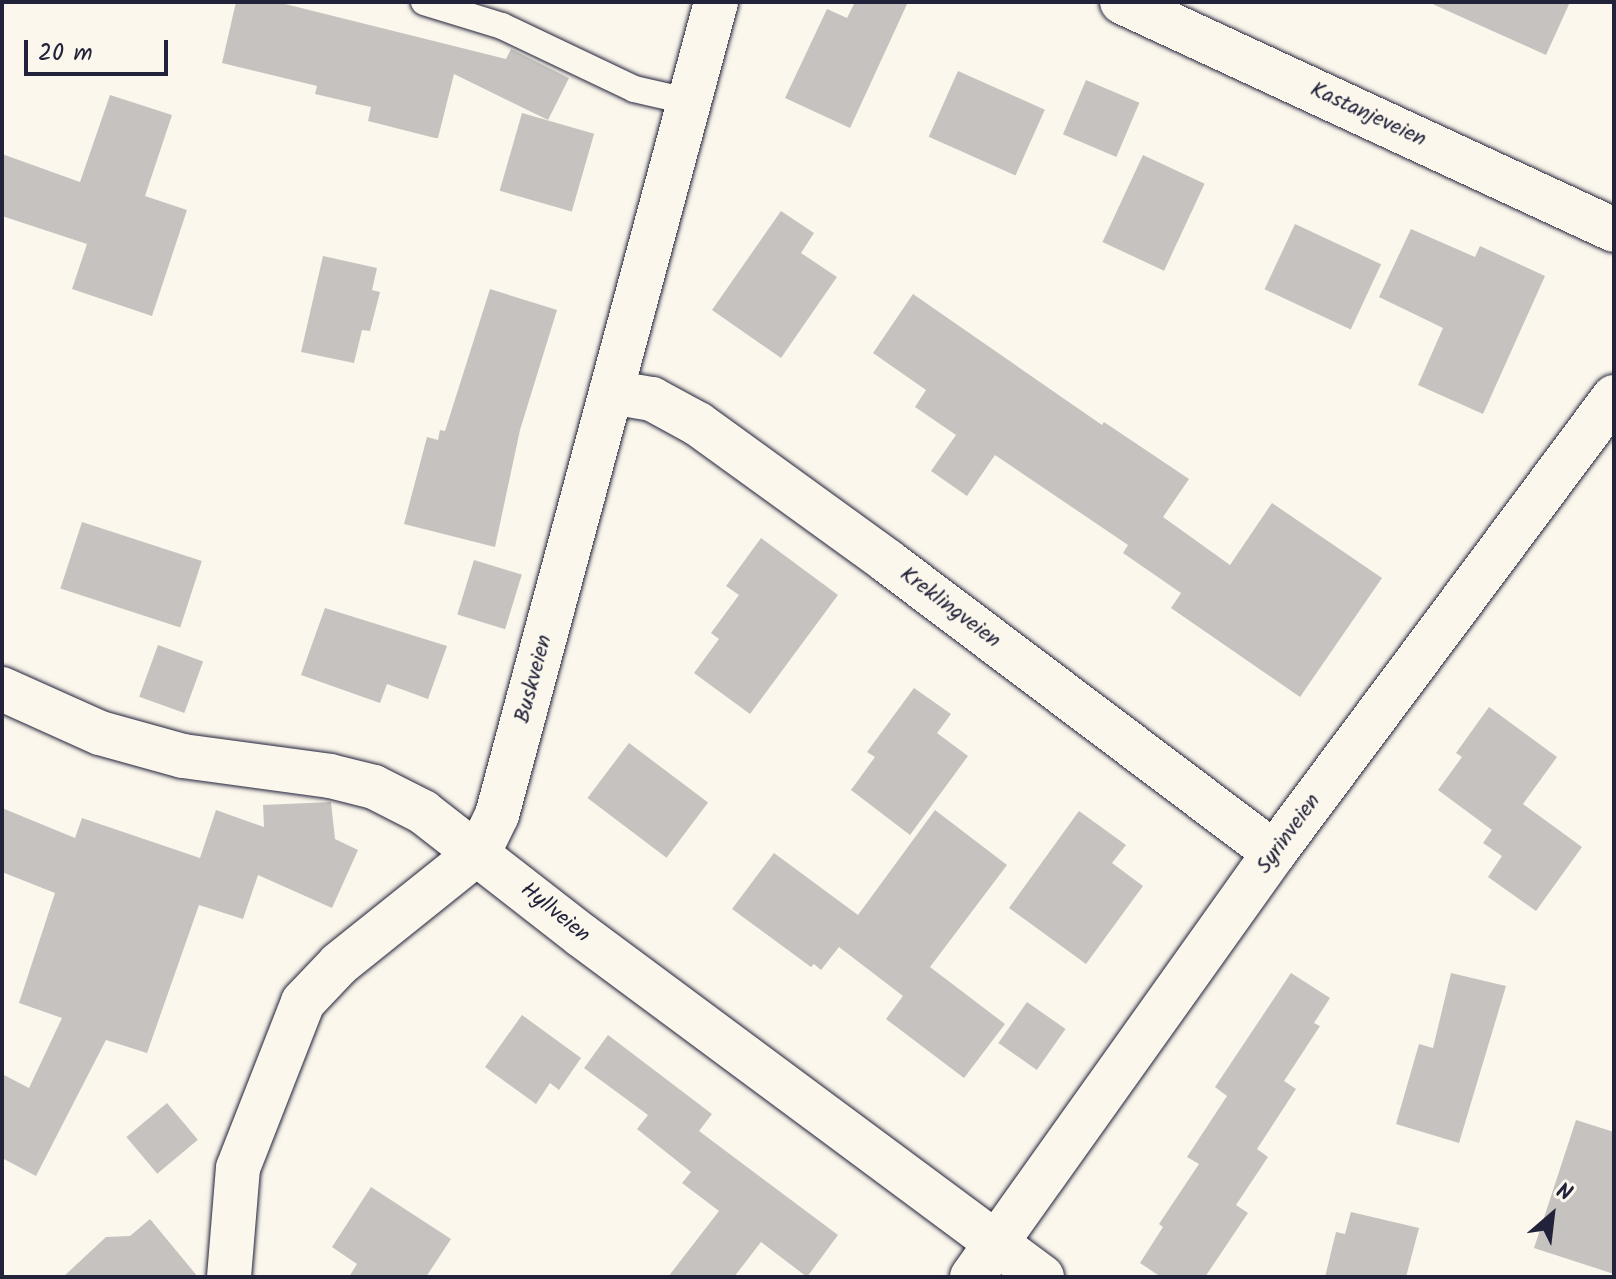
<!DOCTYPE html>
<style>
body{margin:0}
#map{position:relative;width:1616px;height:1279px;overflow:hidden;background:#fbf7ec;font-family:Kalam,sans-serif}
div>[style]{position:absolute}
.building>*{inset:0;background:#c6c2c0;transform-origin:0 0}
.roads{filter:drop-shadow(0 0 2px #22223b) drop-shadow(0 0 2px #22223b)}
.lane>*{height:26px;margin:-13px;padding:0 13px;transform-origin:13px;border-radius:13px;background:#fbf7ec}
.street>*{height:44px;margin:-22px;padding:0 22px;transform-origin:22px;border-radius:22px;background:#fbf7ec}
span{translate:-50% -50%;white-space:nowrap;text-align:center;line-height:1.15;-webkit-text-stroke:6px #fbf7ec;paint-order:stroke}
.street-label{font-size:22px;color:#22223b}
.frame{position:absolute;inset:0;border:4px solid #22223b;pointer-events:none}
.north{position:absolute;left:1512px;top:1175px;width:80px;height:80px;-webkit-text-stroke:6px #fbf7ec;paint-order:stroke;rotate:28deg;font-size:22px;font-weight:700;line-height:32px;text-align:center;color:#22223b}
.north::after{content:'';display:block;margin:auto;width:28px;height:36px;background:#22223b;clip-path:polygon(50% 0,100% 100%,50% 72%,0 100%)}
.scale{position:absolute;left:24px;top:40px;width:144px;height:36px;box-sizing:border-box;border:4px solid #22223b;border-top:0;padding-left:10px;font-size:24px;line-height:28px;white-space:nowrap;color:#22223b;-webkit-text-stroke:6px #fbf7ec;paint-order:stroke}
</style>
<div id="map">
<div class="building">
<div style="clip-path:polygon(236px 2px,277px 2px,506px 59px,511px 49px,569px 78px,548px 120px,454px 74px,438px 138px,435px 138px,368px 121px,371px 107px,315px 94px,317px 86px,222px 63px)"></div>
<div style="clip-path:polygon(855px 2px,908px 2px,850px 128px,785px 98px,827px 9px,847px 18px)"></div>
<div style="clip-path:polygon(1428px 2px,1570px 2px,1546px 55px)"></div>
<div style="left:958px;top:71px;width:95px;height:72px;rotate:24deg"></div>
<div style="left:1086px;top:80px;width:58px;height:59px;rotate:23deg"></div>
<div style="clip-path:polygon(110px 95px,172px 115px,145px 196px,187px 210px,152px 316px,72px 289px,87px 244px,2px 216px,2px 154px,80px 182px)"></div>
<div style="left:522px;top:113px;width:75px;height:81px;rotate:16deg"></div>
<div style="left:1143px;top:155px;width:68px;height:96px;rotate:25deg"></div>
<div style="clip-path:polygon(781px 211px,814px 233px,801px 253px,837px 277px,781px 358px,712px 310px)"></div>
<div style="left:1295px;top:224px;width:95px;height:72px;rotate:25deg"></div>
<div style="clip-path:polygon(1411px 229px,1475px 257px,1480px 246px,1545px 276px,1483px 414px,1418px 385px,1443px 328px,1379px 297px)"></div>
<div style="clip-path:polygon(323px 256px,377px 268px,372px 290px,380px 292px,370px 331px,362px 330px,354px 363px,301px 352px)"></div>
<div style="clip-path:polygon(490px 289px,557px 310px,520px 430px,495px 547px,404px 524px,427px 437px,438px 440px,440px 430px,445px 431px)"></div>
<div style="clip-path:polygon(913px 294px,1102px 425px,1104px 422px,1189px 479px,1163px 517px,1230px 565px,1272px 503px,1382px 578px,1300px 697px,1171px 608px,1181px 593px,1123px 553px,1128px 545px,995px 455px,967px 496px,931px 471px,956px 435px,915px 407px,926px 390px,873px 353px)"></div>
<div style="left:82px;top:522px;width:126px;height:70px;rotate:18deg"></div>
<div style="clip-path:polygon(761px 538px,838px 595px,750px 714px,694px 673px,719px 639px,711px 633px,739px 595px,726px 586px)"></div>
<div style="left:474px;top:560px;width:50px;height:57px;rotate:17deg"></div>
<div style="clip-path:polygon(325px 608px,447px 646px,428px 699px,387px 684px,380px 703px,301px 675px)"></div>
<div style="left:158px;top:645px;width:48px;height:55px;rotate:20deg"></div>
<div style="clip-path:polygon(914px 688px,951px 714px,937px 733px,968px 756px,910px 835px,851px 790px,875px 757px,867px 752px)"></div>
<div style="clip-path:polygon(1489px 707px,1557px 757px,1523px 804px,1582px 847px,1536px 911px,1488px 877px,1502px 856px,1483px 843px,1492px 830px,1438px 790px,1462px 757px,1456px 753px)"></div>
<div style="left:629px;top:743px;width:99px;height:69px;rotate:37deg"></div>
<div style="clip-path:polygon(331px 802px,335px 839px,358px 850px,332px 908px,258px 875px,243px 919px,199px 905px,147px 1053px,106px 1040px,36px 1176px,2px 1158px,2px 1074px,29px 1088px,62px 1018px,19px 1003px,55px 893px,2px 872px,2px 808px,75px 838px,82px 818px,200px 858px,216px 810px,264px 827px,263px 805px)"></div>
<div style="clip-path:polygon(935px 810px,1007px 865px,930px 967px,1005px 1024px,964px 1078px,886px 1019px,903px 996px,839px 947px,821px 970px,814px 964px,811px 967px,732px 909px,774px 853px,858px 915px)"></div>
<div style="clip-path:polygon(1079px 811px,1126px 845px,1112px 863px,1143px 886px,1086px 964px,1009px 908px)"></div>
<div style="clip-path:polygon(1291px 973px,1330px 998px,1314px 1023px,1320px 1026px,1284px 1081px,1296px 1089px,1257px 1149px,1268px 1157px,1236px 1205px,1248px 1213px,1205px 1277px,1161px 1277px,1140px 1263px,1163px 1227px,1159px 1224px,1199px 1164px,1187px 1157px,1227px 1096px,1215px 1087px)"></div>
<div style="clip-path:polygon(1451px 973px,1506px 986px,1459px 1143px,1396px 1124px,1419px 1044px,1433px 1048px)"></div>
<div style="left:1027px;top:1002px;width:47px;height:50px;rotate:35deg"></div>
<div style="clip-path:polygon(522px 1015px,581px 1058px,559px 1090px,550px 1083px,536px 1104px,485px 1067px)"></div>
<div style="clip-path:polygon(608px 1035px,712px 1114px,699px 1131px,838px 1235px,807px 1277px,761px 1242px,734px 1277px,668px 1277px,719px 1211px,682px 1183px,691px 1172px,637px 1129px,648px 1115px,584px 1068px)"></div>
<div style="left:167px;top:1103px;width:48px;height:53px;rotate:50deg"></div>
<div style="clip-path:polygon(1576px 1120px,1614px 1132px,1614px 1274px,1534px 1248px)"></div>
<div style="clip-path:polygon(371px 1187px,451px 1239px,426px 1277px,349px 1277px,357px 1264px,332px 1247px)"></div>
<div style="clip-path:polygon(1351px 1212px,1419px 1228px,1406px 1277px,1325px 1277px,1336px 1232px,1345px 1234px)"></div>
<div style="clip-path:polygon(150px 1219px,198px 1277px,63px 1277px,106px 1237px,130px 1236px)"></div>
</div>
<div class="roads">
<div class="lane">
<div style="left:424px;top:2px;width:82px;rotate:17.1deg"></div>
<div style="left:502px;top:26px;width:146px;rotate:25.5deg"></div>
<div style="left:634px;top:89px;width:54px;rotate:12.8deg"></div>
</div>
<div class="street">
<div style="left:1122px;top:2px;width:542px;rotate:24.86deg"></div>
<div style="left:611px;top:392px;width:42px;rotate:9.7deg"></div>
<div style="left:652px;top:399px;width:52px;rotate:28.5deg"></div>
<div style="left:698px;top:424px;width:233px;rotate:35.9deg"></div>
<div style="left:887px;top:561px;width:485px;rotate:37deg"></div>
<div style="left:2px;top:689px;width:107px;rotate:24.2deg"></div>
<div style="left:100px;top:733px;width:86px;rotate:15.5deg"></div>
<div style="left:183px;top:756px;width:148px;rotate:7.7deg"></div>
<div style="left:330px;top:776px;width:45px;rotate:14deg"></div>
<div style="left:374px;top:787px;width:55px;rotate:27deg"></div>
<div style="left:423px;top:812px;width:200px;rotate:37.9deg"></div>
<div style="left:581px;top:935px;width:574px;rotate:36.57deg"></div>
<div style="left:229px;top:1277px;width:109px;rotate:-85.3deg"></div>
<div style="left:238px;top:1168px;width:178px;rotate:-68.6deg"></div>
<div style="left:303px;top:1002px;width:52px;rotate:-46.5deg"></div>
<div style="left:339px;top:964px;width:179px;rotate:-38.7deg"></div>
<div style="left:479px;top:852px;width:41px;rotate:-64.1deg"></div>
<div style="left:497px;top:815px;width:842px;rotate:-74.92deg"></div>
<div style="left:972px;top:1277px;width:521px;rotate:-54.54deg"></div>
<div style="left:1274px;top:853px;width:569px;rotate:-53.29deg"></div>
</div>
</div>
<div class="street-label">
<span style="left:1368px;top:115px;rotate:25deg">Kastanjeveien</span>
<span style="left:950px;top:608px;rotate:37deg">Kreklingveien</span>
<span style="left:534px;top:679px;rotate:-75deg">Buskveien</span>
<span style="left:1289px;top:834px;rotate:-54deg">Syrinveien</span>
<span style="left:555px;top:913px;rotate:39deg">Hyllveien</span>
</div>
<div class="frame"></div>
<div class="north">N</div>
<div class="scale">20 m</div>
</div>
